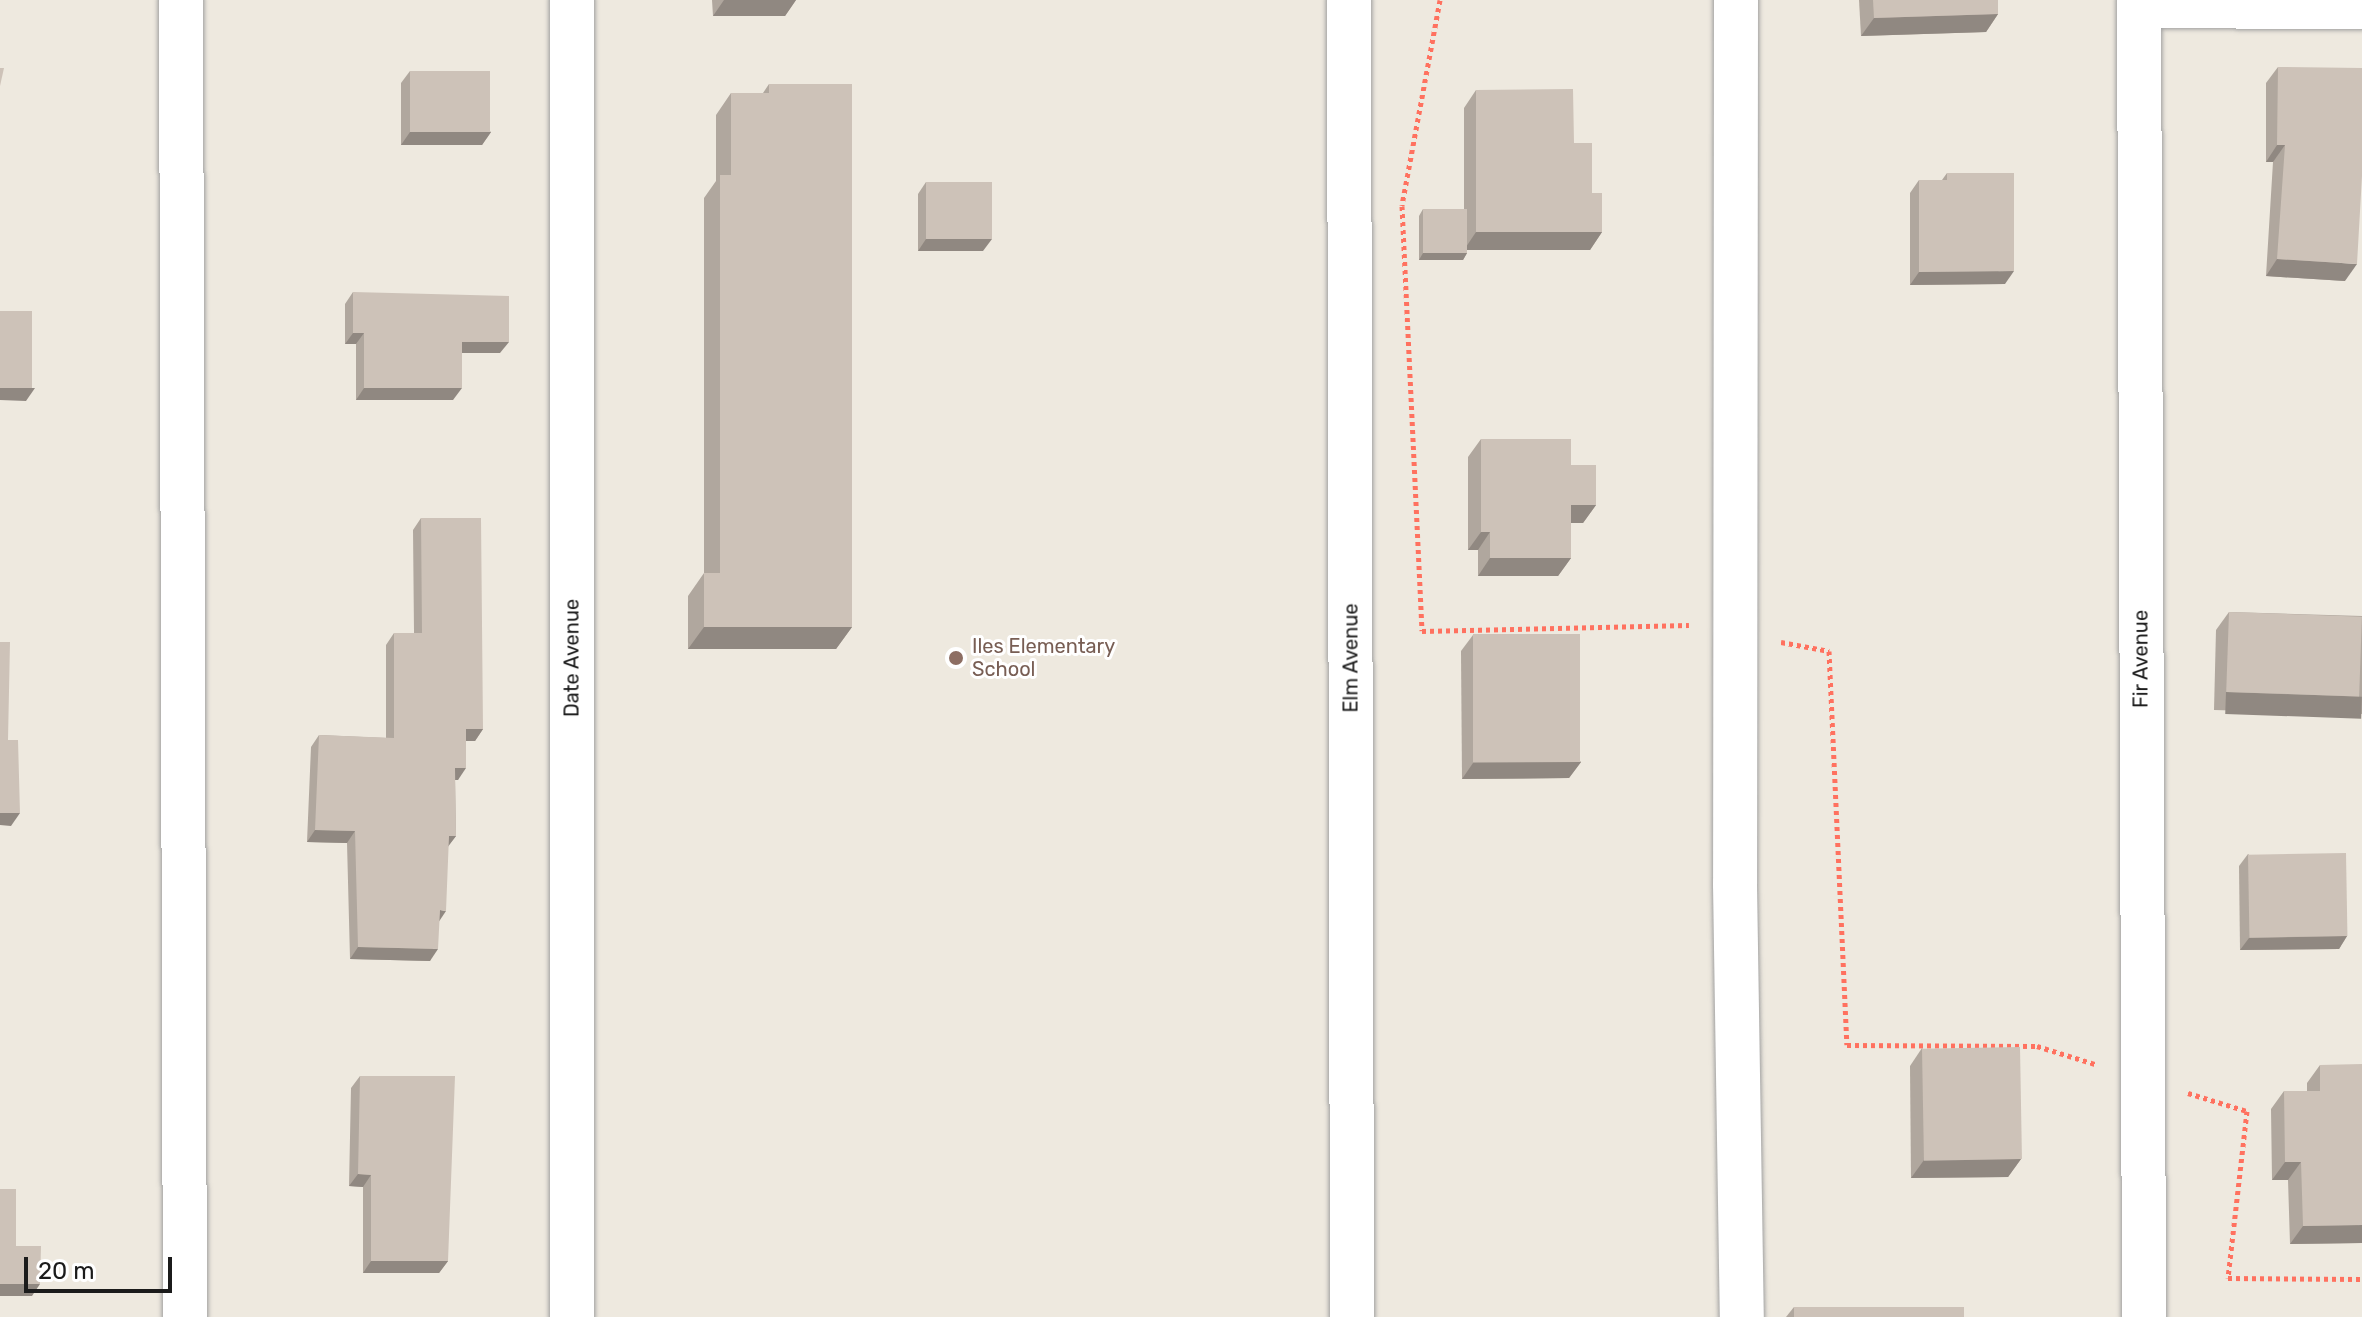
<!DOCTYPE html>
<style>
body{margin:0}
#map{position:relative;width:2362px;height:1317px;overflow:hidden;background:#eee9df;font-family:Rubik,sans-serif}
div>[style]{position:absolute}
.path>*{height:5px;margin-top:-2.5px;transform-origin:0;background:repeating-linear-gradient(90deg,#ff715f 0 4px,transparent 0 8px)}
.roads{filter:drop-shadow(0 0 2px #a2a2a2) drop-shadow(0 0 2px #a2a2a2)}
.minor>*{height:44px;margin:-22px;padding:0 22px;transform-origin:22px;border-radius:22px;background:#fff}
.wall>*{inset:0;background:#b0a79e}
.shaded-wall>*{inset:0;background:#908881;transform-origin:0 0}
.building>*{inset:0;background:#cdc2b8;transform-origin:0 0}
.dots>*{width:22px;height:22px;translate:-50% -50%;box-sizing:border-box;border:4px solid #fff;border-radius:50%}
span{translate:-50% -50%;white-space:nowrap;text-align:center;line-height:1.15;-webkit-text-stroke:6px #fff;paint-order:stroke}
.education-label{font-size:20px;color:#785e54}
.left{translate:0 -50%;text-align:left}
.street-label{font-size:20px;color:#1b1b1b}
.scale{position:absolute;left:24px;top:1257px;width:148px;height:36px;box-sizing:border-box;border:4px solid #1b1b1b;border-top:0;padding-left:10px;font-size:24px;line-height:28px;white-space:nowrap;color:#1b1b1b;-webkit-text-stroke:6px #fff;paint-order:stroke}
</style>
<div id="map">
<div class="path">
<div style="left:1440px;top:0;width:209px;rotate:100.5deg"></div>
<div style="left:1402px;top:206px;width:425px;rotate:87.3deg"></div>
<div style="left:1422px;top:631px;width:267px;rotate:-1.3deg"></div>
<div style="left:1781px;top:642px;width:49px;rotate:10.6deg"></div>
<div style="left:1829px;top:651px;width:394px;rotate:87.4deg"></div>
<div style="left:1847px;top:1045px;width:190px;rotate:0.3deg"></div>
<div style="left:2037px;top:1046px;width:61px;rotate:17.2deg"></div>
<div style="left:2188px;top:1093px;width:62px;rotate:17deg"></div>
<div style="left:2247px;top:1111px;width:168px;rotate:96.5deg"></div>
<div style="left:2228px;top:1278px;width:134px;rotate:0.4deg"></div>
</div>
<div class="roads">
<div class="minor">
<div style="left:181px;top:0;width:1317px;rotate:89.83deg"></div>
<div style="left:1349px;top:0;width:1317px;rotate:89.87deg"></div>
<div style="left:1736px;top:0;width:884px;rotate:90.06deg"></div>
<div style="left:1735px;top:884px;width:433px;rotate:89.1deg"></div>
<div style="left:2139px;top:0;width:1317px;rotate:89.78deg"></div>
<div style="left:2139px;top:6px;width:223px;rotate:0.3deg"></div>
<div style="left:572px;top:1317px;width:1317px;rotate:-90deg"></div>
</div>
</div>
<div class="wall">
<div style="clip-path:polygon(712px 0,796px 0,785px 16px,713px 16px)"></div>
<div style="clip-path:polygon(1859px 0,1998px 0,1998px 14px,1986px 32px,1861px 36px)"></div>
<div style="clip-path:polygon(2278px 67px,2345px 281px,2266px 276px,2273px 162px,2266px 162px,2266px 83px)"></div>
<div style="clip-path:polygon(410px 71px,491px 132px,482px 145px,401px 145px,401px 83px)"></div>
<div style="clip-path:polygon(769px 84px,852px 627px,836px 649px,688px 649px,688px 596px,704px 573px,704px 198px,716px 181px,716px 115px,731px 93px,763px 93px)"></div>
<div style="clip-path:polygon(1476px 90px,1574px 143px,1592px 193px,1602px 232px,1590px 250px,1467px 250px,1467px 253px,1463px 260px,1419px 260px,1419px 216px,1423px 209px,1464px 209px,1464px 108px)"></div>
<div style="clip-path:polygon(1947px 173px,2005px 284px,1910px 285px,1910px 193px,1919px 180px,1942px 180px)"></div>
<div style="clip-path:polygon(926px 182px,983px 251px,918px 251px,918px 194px)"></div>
<div style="clip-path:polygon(353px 292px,500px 353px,462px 353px,453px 400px,356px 400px,356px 344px,345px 344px,345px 304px)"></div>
<div style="clip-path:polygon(1481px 439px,1571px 465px,1596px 505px,1583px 523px,1571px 523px,1571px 558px,1558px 576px,1478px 576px,1478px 550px,1468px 550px,1468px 457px)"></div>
<div style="clip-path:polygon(421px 518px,483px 729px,475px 741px,466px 741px,458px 780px,455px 780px,456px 836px,448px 846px,439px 920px,430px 961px,350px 959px,347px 843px,307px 842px,311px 747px,319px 735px,386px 738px,386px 645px,394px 633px,414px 633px,413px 530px)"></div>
<div style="clip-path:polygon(2229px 612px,2362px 616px,2362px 714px,2214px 710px,2216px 630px)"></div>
<div style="clip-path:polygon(1473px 635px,1581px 762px,1569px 778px,1462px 779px,1461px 651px)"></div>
<div style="clip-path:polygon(2248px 854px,2347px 936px,2339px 949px,2240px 950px,2239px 866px)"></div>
<div style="clip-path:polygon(1922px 1048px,2021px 1159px,2008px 1177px,1911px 1178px,1910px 1066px)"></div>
<div style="clip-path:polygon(2320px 1065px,2362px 1243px,2290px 1244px,2288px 1180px,2272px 1180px,2271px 1109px,2284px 1091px,2307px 1091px,2307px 1083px)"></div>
<div style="clip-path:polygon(360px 1076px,448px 1261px,439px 1273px,363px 1273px,363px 1187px,349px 1186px,351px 1088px)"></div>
<div style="clip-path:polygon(1794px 1307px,1964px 1317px,1786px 1317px)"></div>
</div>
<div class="shaded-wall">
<div style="clip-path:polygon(724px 0,796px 0,785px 16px,713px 16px)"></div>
<div style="clip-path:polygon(1998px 14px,1986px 32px,1861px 36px,1874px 18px)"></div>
<div style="clip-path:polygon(410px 132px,491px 132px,482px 145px,401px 145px)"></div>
<div style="clip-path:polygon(2277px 145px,2285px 145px,2273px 162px,2266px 162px)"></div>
<div style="clip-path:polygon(1476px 232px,1602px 232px,1590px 250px,1464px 250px)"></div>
<div style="clip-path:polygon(926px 239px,992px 239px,983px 251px,918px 251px)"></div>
<div style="clip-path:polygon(1423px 253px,1467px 253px,1463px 260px,1419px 260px)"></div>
<div style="clip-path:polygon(2277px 259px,2357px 264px,2345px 281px,2266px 276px)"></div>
<div style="clip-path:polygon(2014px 271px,2005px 284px,1910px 285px,1919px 272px)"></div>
<div style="clip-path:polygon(353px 333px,364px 333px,356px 344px,345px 344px)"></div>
<div style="clip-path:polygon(462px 342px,509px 342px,500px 353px,453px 353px)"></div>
<div style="clip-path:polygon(0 388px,35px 388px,26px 401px,0 400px)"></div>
<div style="clip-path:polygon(364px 388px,462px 388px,453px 400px,356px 400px)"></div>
<div style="clip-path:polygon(1571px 505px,1596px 505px,1583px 523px,1558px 523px)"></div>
<div style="clip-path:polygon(1481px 532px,1490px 532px,1478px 550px,1468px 550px)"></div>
<div style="clip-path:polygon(1490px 558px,1571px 558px,1558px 576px,1478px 576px)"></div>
<div style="clip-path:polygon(704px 627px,852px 627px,836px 649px,688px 649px)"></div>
<div style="left:2226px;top:692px;width:136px;height:22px;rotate:2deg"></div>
<div style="clip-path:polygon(466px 729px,483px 729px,475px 741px,458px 741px)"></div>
<div style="clip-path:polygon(1581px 762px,1569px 778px,1462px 779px,1473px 763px)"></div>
<div style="clip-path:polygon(455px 768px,466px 768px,458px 780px,447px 780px)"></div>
<div style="clip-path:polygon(0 813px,20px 813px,11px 826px,0 825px)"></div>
<div style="clip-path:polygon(315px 830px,355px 831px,347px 843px,307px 842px)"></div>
<div style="clip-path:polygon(449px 836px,456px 836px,447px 848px)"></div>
<div style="clip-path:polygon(440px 910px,446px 911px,438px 923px)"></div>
<div style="clip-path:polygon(2347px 936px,2339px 949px,2240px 950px,2249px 938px)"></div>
<div style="clip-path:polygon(358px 947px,438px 949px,430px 961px,350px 959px)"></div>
<div style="clip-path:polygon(2021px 1159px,2008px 1177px,1911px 1178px,1924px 1160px)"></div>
<div style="clip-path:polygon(2285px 1162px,2301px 1162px,2288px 1180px,2272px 1180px)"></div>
<div style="clip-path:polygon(358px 1174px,371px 1175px,363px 1187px,349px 1186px)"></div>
<div style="clip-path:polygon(2362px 1225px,2362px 1243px,2290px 1244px,2303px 1226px)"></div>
<div style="clip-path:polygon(371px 1261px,448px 1261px,439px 1273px,363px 1273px)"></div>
<div style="clip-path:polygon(0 1284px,40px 1284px,32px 1296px,0 1296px)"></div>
</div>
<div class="building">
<div style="clip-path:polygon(1873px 0,1998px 0,1998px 14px,1874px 18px)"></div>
<div style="clip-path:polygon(2278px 67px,2362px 68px,2362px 176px,2357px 264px,2277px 259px,2285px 145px,2277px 145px)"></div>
<div style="clip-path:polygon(0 68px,4px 68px,0 86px)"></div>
<div style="left:410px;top:71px;width:80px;height:61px"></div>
<div style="clip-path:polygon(769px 84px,852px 84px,852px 627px,704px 627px,704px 573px,720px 573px,720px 175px,731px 175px,731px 93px,769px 93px)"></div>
<div style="clip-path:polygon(1573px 89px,1574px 143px,1592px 143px,1592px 193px,1602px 193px,1602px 232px,1476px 232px,1476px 90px)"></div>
<div style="clip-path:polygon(1947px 173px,2014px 173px,2014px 271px,1919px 272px,1919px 180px,1947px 180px)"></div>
<div style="left:926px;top:182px;width:66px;height:57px"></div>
<div style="left:1423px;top:209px;width:44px;height:44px"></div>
<div style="clip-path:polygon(353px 292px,509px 296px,509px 342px,462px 342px,462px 388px,364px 388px,364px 333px,353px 333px)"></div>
<div style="left:0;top:311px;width:32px;height:77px"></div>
<div style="clip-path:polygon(1481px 439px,1571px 439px,1571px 465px,1596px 465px,1596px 505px,1571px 505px,1571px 558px,1490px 558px,1490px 532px,1481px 532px)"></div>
<div style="clip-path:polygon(421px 518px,481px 518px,483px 729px,466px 729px,466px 768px,455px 768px,456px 836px,449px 836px,446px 911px,440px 910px,438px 949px,358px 947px,355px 831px,315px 830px,319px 735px,394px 738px,394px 633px,422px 633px)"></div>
<div style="left:2229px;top:612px;width:133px;height:80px;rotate:2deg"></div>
<div style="left:1580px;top:634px;width:128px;height:107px;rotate:90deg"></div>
<div style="clip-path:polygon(0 642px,10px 642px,8px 740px,18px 740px,20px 813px,0 813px)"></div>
<div style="left:2346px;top:853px;width:83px;height:98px;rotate:89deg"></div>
<div style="left:2020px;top:1047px;width:112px;height:98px;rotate:89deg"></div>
<div style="clip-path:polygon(2362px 1064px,2362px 1225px,2303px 1226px,2301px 1162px,2285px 1162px,2284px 1091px,2320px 1091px,2320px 1065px)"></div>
<div style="clip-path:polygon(360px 1076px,455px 1076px,448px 1261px,371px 1261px,371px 1175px,358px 1174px)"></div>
<div style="clip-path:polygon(0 1189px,16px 1189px,16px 1246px,41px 1246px,40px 1284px,0 1284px)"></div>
<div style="left:1794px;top:1307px;width:170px;height:10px"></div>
</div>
<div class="dots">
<div style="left:956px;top:658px;background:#8d6e63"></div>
</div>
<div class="education-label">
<span class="left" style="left:972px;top:658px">Iles Elementary<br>School</span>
</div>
<div class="street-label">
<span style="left:572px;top:658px;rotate:-90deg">Date Avenue</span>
<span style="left:1351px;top:658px;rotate:-90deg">Elm Avenue</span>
<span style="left:2141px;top:659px;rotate:-90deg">Fir Avenue</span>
</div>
<div class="scale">20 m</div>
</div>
